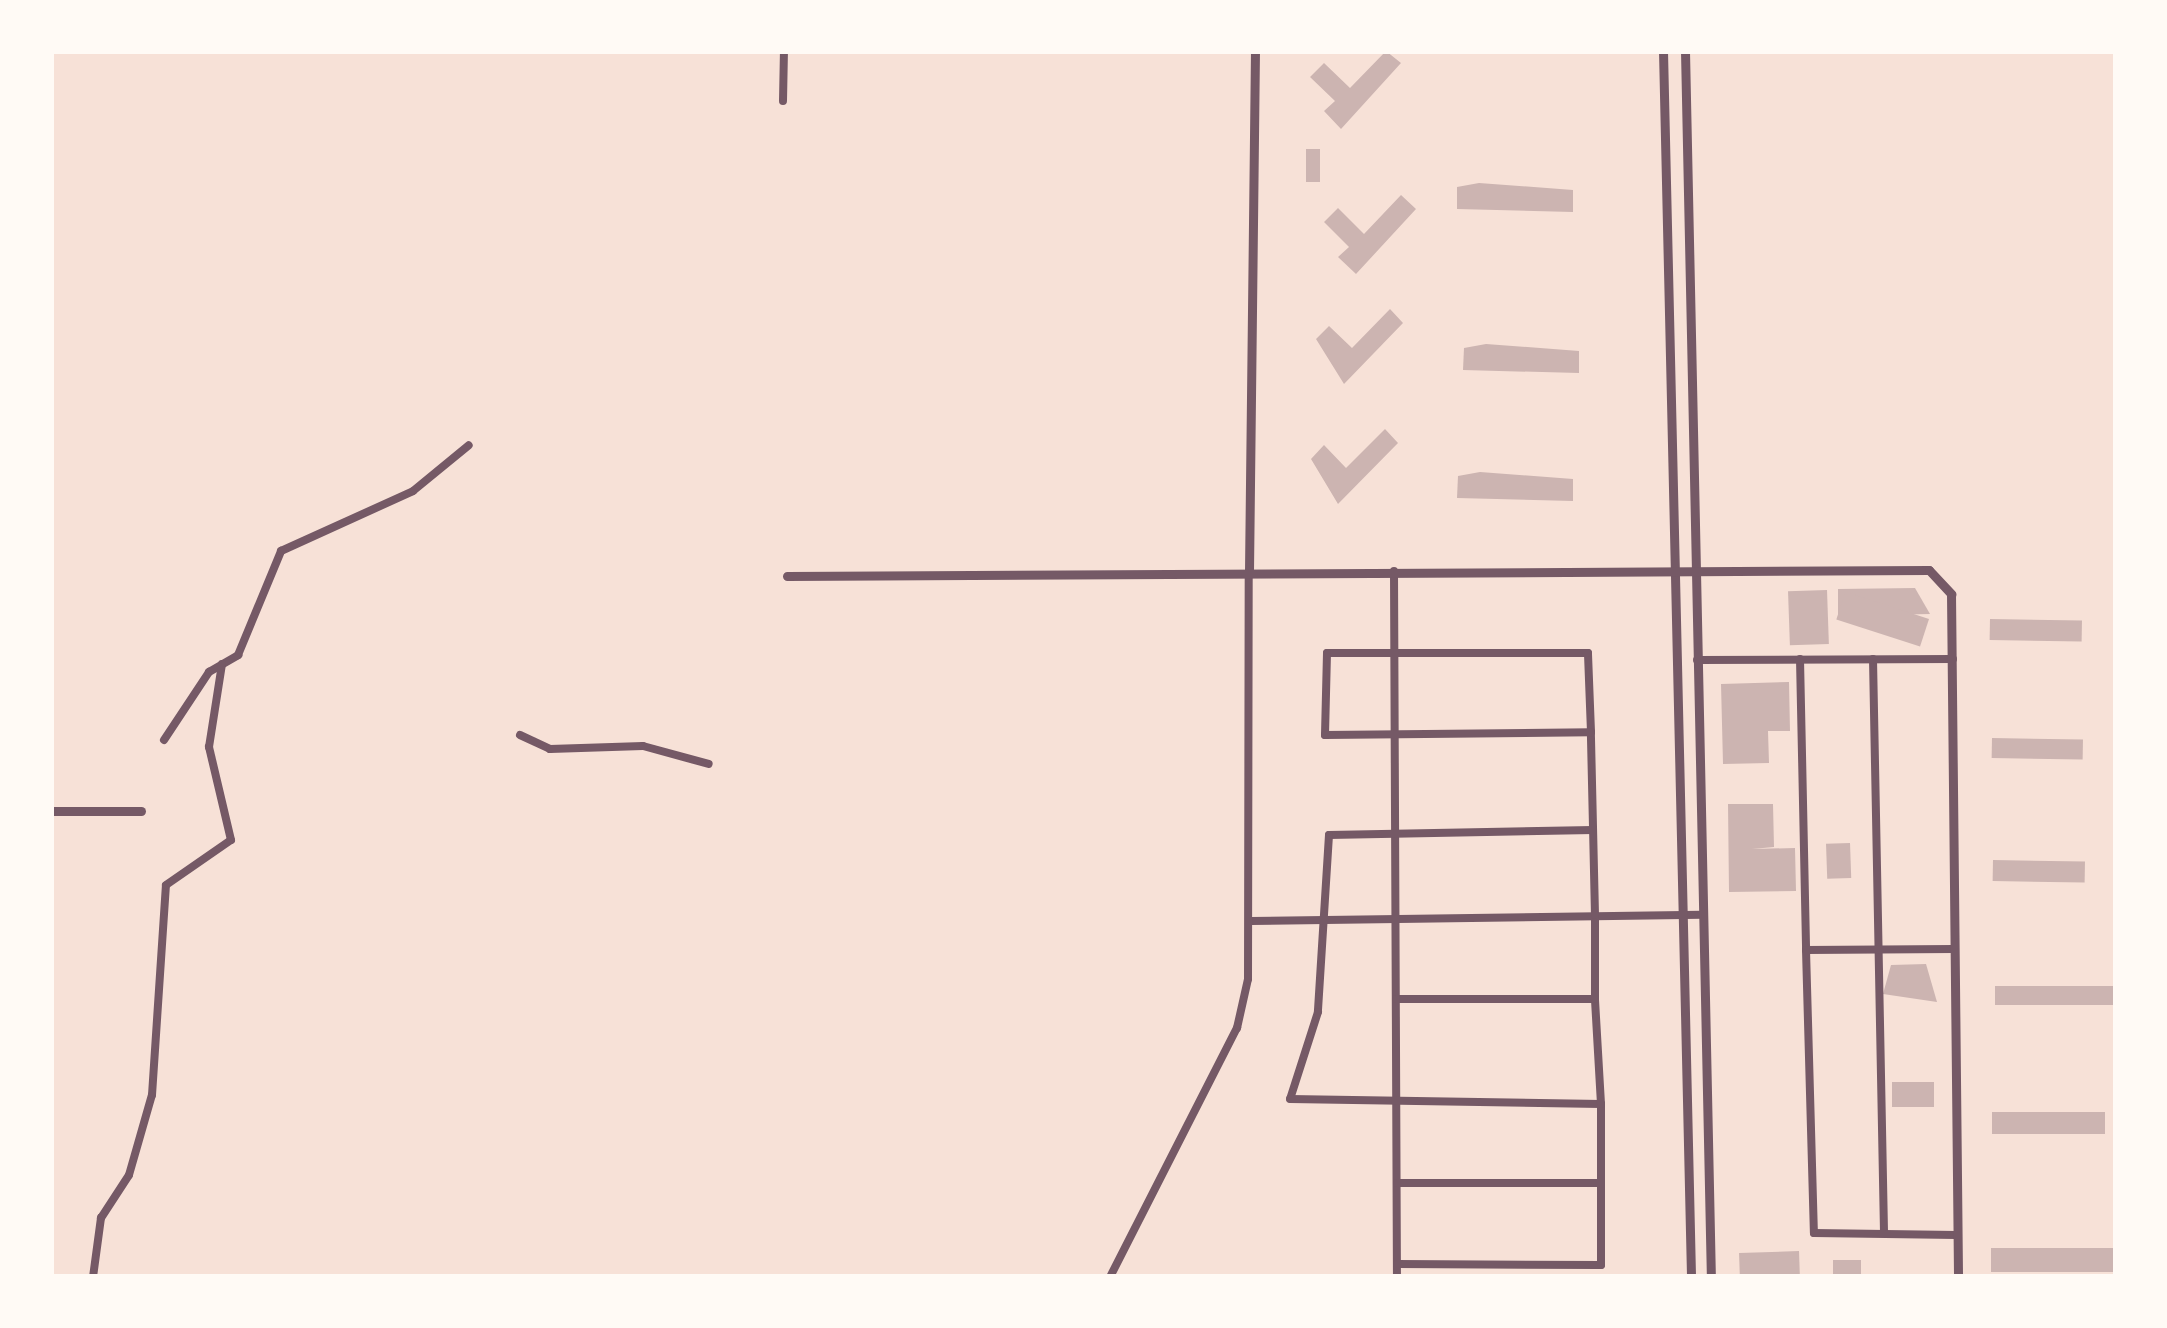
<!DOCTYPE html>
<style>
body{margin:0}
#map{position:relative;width:2167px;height:1328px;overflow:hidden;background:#f7e1d7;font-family:"Fira Sans Condensed",sans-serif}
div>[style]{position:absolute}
.building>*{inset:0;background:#ccb4b1;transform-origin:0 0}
.minor>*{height:8px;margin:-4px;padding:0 4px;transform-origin:4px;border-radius:4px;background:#755966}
.tertiary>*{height:9px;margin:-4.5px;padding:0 4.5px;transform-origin:4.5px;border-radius:4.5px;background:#755966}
span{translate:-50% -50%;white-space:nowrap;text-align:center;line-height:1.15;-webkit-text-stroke:9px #fffaf5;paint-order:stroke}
.frame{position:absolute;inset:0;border:54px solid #fffaf5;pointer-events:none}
</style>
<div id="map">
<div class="building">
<div style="clip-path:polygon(1386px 51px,1401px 63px,1341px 129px,1324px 111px,1335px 101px,1310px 77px,1324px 63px,1350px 88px)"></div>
<div style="left:1306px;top:149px;width:14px;height:33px"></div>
<div style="clip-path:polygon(1479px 183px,1573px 190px,1573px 212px,1457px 209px,1457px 187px)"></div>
<div style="clip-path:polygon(1401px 195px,1416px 209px,1356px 274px,1338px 257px,1349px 247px,1324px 222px,1338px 208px,1364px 234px)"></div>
<div style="clip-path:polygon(1390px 309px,1403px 323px,1344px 384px,1316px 339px,1329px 326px,1352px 348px)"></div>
<div style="clip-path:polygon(1486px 344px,1579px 351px,1579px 373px,1463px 370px,1464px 348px)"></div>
<div style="clip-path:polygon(1385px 429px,1398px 443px,1338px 504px,1311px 459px,1324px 445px,1346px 468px)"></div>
<div style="clip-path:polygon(1480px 472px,1573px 479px,1573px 501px,1457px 498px,1458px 476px)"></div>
<div style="clip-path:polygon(1915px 588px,1930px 614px,1838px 616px,1838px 589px)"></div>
<div style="left:1827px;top:590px;width:54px;height:39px;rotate:88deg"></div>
<div style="left:1929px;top:619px;width:29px;height:88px;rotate:108deg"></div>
<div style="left:1990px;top:619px;width:92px;height:21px;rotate:1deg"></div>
<div style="clip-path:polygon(1789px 682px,1790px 731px,1768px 731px,1769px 763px,1723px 764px,1721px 684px)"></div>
<div style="left:1992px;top:738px;width:91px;height:20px;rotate:1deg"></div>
<div style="clip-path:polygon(1728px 804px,1773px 804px,1774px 847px,1752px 849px,1795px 848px,1796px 891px,1729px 892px)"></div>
<div style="left:1850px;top:843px;width:35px;height:24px;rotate:88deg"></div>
<div style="left:1993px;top:860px;width:92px;height:21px;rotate:1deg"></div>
<div style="clip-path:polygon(1926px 964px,1937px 1002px,1883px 994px,1891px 965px)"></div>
<div style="left:1995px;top:986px;width:121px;height:19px"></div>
<div style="left:1934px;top:1082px;width:25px;height:42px;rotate:90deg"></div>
<div style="left:1992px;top:1112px;width:113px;height:22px"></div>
<div style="left:2116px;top:1248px;width:24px;height:125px;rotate:90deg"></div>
<div style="left:1799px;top:1251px;width:26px;height:60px;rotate:88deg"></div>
<div style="left:1833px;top:1260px;width:28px;height:17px"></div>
</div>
<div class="minor">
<div style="left:783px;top:101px;width:50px;rotate:-88.9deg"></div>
<div style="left:1394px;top:571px;width:706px;rotate:89.76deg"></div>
<div style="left:1800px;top:659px;width:291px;rotate:88.8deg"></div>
<div style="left:1873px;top:659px;width:573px;rotate:88.9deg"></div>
<div style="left:1697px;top:660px;width:256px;rotate:-0.2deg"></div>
<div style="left:520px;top:735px;width:33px;rotate:25deg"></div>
<div style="left:550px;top:749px;width:93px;rotate:-1.8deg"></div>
<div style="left:643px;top:746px;width:68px;rotate:15.3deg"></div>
<div style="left:164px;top:740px;width:82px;rotate:-56.5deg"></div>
<div style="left:209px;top:672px;width:34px;rotate:-30deg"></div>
<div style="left:238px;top:655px;width:113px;rotate:-67.5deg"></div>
<div style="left:281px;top:551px;width:145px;rotate:-24.4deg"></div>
<div style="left:413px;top:491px;width:72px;rotate:-39.4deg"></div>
<div style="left:1593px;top:830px;width:264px;rotate:178.9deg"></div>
<div style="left:1329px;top:835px;width:177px;rotate:93.6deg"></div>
<div style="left:1318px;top:1012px;width:91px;rotate:107.8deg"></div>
<div style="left:1290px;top:1099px;width:311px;rotate:0.9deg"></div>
<div style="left:1251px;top:921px;width:451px;rotate:-0.8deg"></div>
<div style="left:1954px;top:949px;width:148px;rotate:179.6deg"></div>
<div style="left:1806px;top:950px;width:283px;rotate:88.4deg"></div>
<div style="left:1814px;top:1233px;width:142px;rotate:0.8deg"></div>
<div style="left:1396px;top:999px;width:199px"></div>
<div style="left:1397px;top:1183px;width:204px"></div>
<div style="left:1397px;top:1264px;width:204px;rotate:0.3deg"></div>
<div style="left:1601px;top:1265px;width:161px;rotate:-90deg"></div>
<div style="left:1601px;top:1104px;width:105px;rotate:-93.3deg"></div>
<div style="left:1595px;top:999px;width:84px;rotate:-90deg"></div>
<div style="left:1595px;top:915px;width:183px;rotate:-91.3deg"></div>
<div style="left:1591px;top:732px;width:79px;rotate:-92.2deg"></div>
<div style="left:1588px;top:653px;width:261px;rotate:180deg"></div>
<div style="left:1327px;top:653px;width:82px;rotate:91.4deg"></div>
<div style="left:1325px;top:735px;width:266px;rotate:-0.6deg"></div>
<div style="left:93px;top:1277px;width:60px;rotate:-82.3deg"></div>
<div style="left:101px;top:1218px;width:51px;rotate:-56.9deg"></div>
<div style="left:129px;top:1175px;width:83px;rotate:-74deg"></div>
<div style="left:152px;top:1095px;width:210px;rotate:-86.2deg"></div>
<div style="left:166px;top:885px;width:79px;rotate:-34.7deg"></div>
<div style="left:231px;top:840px;width:96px;rotate:-103.3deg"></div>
<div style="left:209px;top:747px;width:84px;rotate:-81.1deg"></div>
<div style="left:1110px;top:1277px;width:280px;rotate:-63deg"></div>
<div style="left:1237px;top:1028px;width:50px;rotate:-77.3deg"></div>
<div style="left:1248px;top:979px;width:407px;rotate:-89.9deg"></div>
</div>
<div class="tertiary">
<div style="left:1663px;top:51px;width:1226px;rotate:88.69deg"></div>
<div style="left:1685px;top:51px;width:1226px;rotate:88.79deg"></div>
<div style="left:1249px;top:571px;width:520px;rotate:-89.34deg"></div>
<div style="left:787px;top:576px;width:1142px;rotate:-0.3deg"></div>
<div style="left:1929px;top:570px;width:33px;rotate:47deg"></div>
<div style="left:1951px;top:594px;width:683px;rotate:89.41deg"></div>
<div style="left:51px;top:811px;width:90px"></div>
</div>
<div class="frame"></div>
</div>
